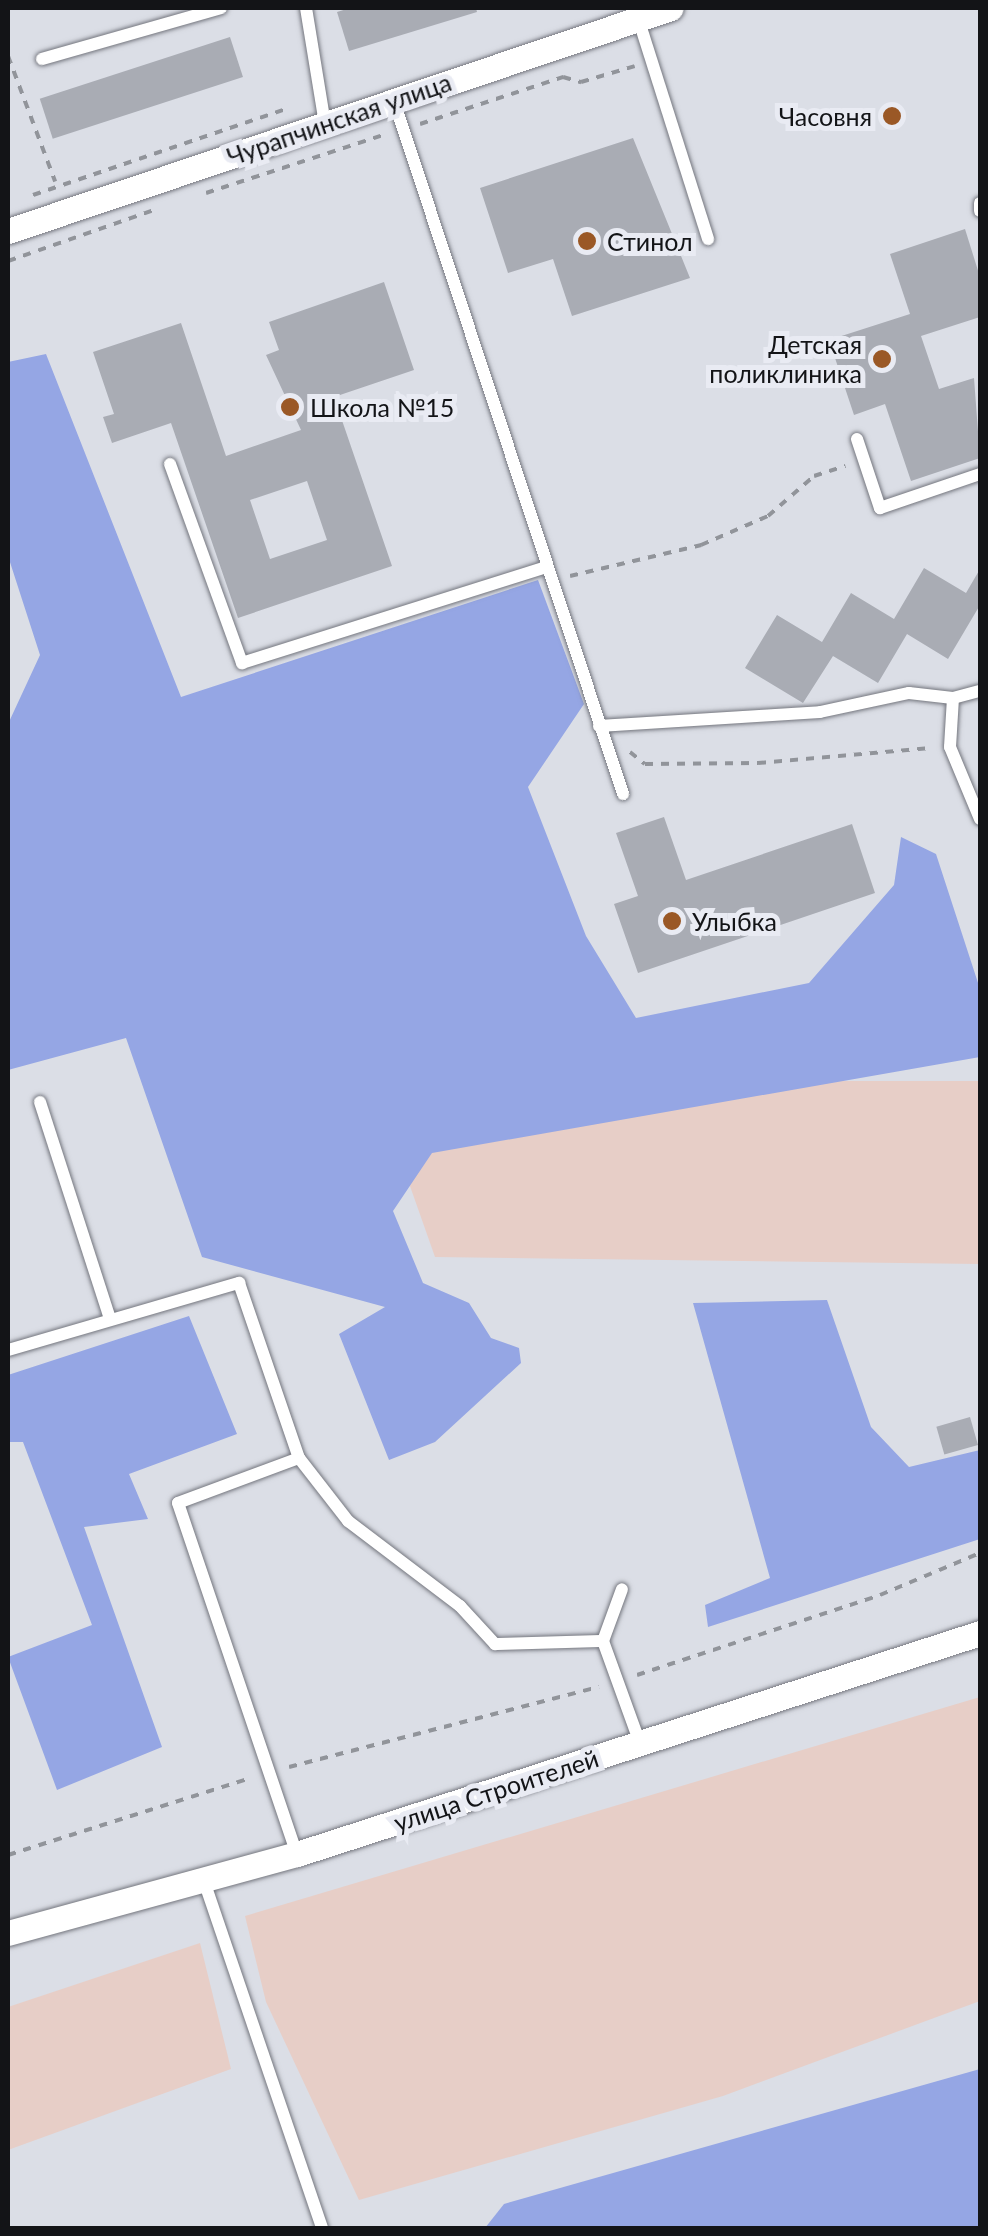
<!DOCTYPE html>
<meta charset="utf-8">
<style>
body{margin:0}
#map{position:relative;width:988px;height:2236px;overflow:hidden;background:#dbdee6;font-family:Lato,sans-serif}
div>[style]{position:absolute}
.industrial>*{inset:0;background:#e7cec7}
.forest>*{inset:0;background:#95a6e4}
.building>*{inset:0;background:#a9acb4;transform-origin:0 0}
.path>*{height:4px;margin-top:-2px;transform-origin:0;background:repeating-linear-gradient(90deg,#91949a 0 8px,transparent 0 16px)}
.roads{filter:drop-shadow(0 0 2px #74767e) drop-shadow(0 0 2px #74767e)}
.service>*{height:12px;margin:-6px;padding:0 6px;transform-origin:6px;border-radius:6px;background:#fff}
.minor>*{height:25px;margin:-12.5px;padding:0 12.5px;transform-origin:12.5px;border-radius:12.5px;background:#fff}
.dots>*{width:28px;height:28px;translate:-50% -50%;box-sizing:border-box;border:5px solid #e9ebf3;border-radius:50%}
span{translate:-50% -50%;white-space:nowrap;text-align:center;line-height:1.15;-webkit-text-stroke:10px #e9ebf3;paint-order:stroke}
.poi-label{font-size:25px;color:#131417}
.right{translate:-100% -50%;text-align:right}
.left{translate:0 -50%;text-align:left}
.street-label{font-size:25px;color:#131417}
.frame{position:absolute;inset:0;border:10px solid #131417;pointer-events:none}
</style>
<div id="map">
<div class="industrial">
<div style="clip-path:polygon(373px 1081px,980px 1081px,980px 1264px,435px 1257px)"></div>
<div style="clip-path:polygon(980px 1697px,980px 2001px,723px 2096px,359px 2200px,266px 2002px,245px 1916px)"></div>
<div style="clip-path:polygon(200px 1943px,231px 2069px,8px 2150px,8px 2007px)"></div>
</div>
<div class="forest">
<div style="clip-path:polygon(46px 354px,181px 697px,538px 580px,584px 704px,528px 787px,586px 936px,636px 1018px,809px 983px,894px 885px,901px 837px,936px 854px,980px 989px,980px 1057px,432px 1153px,393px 1211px,423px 1283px,469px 1303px,491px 1338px,519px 1348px,521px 1363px,435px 1442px,389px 1460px,339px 1334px,385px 1307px,202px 1257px,126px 1038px,8px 1070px,8px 724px,40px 655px,8px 556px,8px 362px)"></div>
<div style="clip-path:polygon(827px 1300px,871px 1427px,909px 1467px,980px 1450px,980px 1539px,708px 1627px,705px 1605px,770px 1578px,693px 1303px)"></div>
<div style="clip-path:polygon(189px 1316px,237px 1434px,129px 1474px,148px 1519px,84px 1527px,162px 1747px,57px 1790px,8px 1657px,92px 1625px,23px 1442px,8px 1442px,8px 1375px)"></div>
<div style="clip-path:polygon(980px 2069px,980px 2228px,485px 2228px,504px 2204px)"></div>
</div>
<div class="building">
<div style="clip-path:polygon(350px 8px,476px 8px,477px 12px,349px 51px,337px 12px)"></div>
<div style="left:230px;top:37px;width:42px;height:200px;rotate:72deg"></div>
<div style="clip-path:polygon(633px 138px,690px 278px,572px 316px,553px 259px,508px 273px,480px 188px)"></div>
<div style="clip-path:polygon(965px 229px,980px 277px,980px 317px,921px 336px,939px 389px,974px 378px,980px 458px,911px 481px,885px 404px,854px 415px,829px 340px,910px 314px,890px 254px)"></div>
<div style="clip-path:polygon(evenodd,384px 282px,414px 370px,334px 397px,392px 566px,238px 618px,171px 423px,112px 443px,103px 417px,114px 414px,93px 352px,181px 323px,226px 456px,301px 430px,266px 355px,279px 350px,269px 322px,384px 282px,307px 481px,327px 540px,270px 559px,250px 500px,307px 481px)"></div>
<div style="clip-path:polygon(924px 568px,966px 593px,980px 569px,980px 605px,948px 659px,907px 634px,878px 683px,833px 656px,803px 703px,745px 668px,777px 615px,822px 642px,851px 593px,894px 619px)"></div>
<div style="clip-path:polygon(664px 817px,686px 880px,852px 824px,875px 893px,638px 973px,614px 904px,638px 896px,616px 833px)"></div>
<div style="left:970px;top:1417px;width:29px;height:35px;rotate:74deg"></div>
</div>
<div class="path">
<div style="left:8px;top:56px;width:134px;rotate:69.4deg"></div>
<div style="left:420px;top:124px;width:151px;rotate:-18.2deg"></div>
<div style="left:563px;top:77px;width:19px;rotate:16deg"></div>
<div style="left:581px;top:82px;width:56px;rotate:-16.5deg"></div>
<div style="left:206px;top:193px;width:190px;rotate:-18.1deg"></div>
<div style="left:33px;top:195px;width:269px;rotate:-18.8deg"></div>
<div style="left:8px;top:261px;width:155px;rotate:-19.3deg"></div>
<div style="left:570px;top:576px;width:135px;rotate:-13.3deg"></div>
<div style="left:701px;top:545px;width:73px;rotate:-23.4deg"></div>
<div style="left:768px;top:516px;width:61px;rotate:-41deg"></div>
<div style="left:814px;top:476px;width:33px;rotate:-18deg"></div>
<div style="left:630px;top:752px;width:19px;rotate:39deg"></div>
<div style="left:645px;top:764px;width:113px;rotate:-0.5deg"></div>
<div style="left:758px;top:763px;width:173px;rotate:-5deg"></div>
<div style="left:637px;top:1675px;width:256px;rotate:-18.2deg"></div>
<div style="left:880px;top:1595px;width:108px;rotate:-22.8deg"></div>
<div style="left:289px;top:1767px;width:320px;rotate:-14.5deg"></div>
<div style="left:8px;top:1855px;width:255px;rotate:-17.6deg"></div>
</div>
<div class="roads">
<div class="service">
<div style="left:306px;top:8px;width:118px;rotate:80.7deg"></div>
<div style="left:638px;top:18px;width:232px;rotate:72.4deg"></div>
<div style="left:42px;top:59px;width:186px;rotate:-15.9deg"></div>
<div style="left:394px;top:101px;width:730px;rotate:71.71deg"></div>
<div style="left:980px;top:203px;width:8px;rotate:90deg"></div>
<div style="left:857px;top:439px;width:73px;rotate:71.6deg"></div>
<div style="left:880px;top:508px;width:106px;rotate:-18.8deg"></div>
<div style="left:170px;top:464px;width:212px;rotate:70.1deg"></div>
<div style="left:242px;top:663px;width:319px;rotate:-17.5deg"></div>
<div style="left:953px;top:698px;width:49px;rotate:93.5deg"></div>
<div style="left:950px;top:747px;width:78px;rotate:67.4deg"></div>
<div style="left:599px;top:726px;width:221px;rotate:-3.6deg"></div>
<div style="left:820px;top:712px;width:91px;rotate:-12.1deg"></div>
<div style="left:909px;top:693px;width:44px;rotate:6.5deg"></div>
<div style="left:953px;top:698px;width:28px;rotate:-15deg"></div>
<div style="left:40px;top:1102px;width:225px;rotate:72.1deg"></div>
<div style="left:8px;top:1350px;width:241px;rotate:-16.2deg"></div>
<div style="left:239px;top:1283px;width:185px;rotate:71.1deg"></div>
<div style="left:299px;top:1458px;width:129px;rotate:159.6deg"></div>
<div style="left:178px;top:1503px;width:371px;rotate:71.3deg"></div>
<div style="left:299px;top:1458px;width:80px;rotate:52.1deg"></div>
<div style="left:348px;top:1521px;width:141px;rotate:37.2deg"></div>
<div style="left:460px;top:1606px;width:52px;rotate:47.4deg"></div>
<div style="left:495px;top:1644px;width:108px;rotate:-1.6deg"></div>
<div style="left:603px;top:1641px;width:109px;rotate:70.1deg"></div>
<div style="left:603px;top:1641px;width:55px;rotate:-69.9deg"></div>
<div style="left:204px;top:1881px;width:367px;rotate:71.2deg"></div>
</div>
<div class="minor">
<div style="left:8px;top:231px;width:699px;rotate:-18.59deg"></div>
<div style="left:8px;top:1933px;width:300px;rotate:-15.3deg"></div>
<div style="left:297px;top:1854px;width:718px;rotate:-17.93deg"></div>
</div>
</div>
<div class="dots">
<div style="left:892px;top:116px;background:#9a5826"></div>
<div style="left:587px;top:241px;background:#9a5826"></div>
<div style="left:882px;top:359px;background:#9a5826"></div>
<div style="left:290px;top:407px;background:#9a5826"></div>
<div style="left:672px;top:921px;background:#9a5826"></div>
</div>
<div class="poi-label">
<span class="right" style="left:872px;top:116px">Часовня</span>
<span class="left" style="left:607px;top:241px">Стинол</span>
<span class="right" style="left:862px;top:359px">Детская<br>поликлиника</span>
<span class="left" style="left:310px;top:407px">Школа №15</span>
<span class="left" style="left:692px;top:921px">Улыбка</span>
</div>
<div class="street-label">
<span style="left:339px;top:119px;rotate:-19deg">Чурапчинская улица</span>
<span style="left:496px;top:1790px;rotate:-18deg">улица Строителей</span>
</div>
<div class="frame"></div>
</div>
